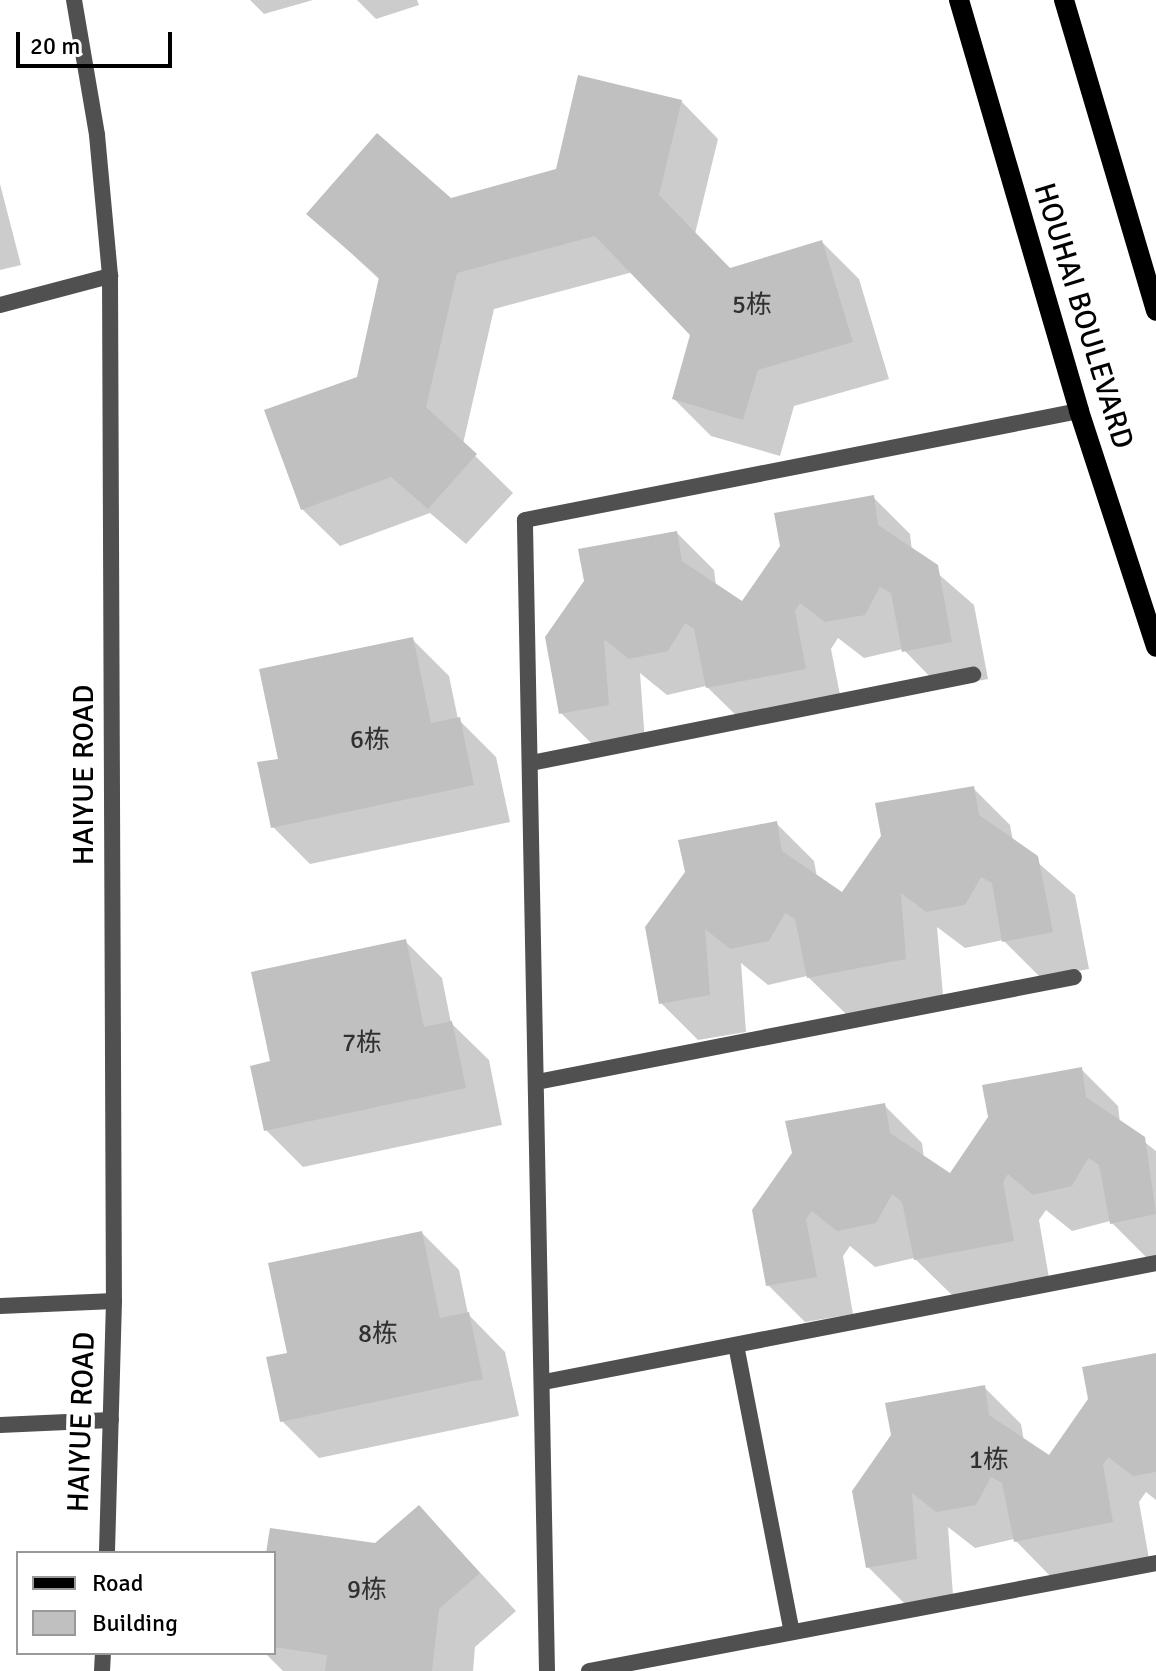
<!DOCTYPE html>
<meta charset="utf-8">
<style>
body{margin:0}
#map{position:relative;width:1156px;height:1671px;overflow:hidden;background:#fff;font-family:Signika,"Noto Sans SC",sans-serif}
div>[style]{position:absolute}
.shadow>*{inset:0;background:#0003}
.building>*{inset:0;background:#c0c0c0}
.service>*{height:16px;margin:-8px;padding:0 8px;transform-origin:8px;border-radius:8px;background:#505050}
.minor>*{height:16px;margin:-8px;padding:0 8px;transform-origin:8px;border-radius:8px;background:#505050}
.tertiary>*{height:16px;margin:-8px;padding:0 8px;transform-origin:8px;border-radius:8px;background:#505050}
.primary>*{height:20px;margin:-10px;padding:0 10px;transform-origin:10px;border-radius:10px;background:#000}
span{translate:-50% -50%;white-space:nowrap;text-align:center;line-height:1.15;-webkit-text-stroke:8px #fff;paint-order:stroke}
.number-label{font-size:26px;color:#303030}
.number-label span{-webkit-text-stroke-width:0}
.street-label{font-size:30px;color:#000}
.legend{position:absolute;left:16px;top:1551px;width:260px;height:104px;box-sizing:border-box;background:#fff;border:2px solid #999;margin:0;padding:10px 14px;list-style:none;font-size:24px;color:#000}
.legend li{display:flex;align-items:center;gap:16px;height:40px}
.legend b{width:40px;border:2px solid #999}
.scale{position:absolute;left:16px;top:32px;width:156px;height:36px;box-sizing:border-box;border:4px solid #000;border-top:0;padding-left:10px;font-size:24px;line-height:28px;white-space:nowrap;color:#000;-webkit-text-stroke:6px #fff;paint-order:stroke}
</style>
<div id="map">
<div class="shadow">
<div style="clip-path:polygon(250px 0,313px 0,264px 14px)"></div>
<div style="clip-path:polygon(357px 0,417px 0,419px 5px,376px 19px)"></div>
<div style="clip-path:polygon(681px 101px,718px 139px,695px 234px,730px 270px,822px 242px,859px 279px,889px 379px,794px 406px,780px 456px,711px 436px,674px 399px,693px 335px,633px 272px,494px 309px,463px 444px,513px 493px,466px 544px,430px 513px,340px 546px,302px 509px,359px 378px,380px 280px,309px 214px,450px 200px,557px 171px)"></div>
<div style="clip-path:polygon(0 184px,21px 265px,0 270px)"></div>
<div style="clip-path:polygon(873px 497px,910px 534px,912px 551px,974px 605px,988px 679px,941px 688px,903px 649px,864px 658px,838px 638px,831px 649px,842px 705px,745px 724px,706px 686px,667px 695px,640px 673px,645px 742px,598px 750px,561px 713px,547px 638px,677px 533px,714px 570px,716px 586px,742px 604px)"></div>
<div style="clip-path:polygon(412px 639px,449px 676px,458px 719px,496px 757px,510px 822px,310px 864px,273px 827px,280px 760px)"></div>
<div style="clip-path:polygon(973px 788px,1010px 825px,1013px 841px,1075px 895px,1089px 969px,1041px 978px,1003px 940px,965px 948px,937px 927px,943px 995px,846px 1014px,807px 976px,768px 985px,741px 963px,746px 1032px,698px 1040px,661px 1003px,647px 928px,777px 824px,814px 861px,817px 877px,842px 895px)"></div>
<div style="clip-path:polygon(405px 941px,442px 978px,451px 1023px,489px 1060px,502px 1125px,303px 1167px,266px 1130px,273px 1063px)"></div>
<div style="clip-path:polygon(1081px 1069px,1118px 1106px,1120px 1123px,1156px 1151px,1156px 1259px,1149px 1260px,1110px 1221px,1072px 1231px,1046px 1210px,1039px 1220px,1049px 1278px,953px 1296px,914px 1258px,875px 1267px,850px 1246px,843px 1256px,853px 1314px,805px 1322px,768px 1285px,755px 1210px,885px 1106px,922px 1143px,924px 1159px,950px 1176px)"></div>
<div style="clip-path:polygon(422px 1233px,459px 1270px,468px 1314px,505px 1352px,519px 1416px,319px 1458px,282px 1421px,289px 1354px)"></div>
<div style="clip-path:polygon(1156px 1355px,1156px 1500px,1146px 1492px,1139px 1502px,1149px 1559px,1052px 1578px,1014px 1539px,975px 1548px,948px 1527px,953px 1595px,905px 1604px,868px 1567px,854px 1491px,984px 1387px,1021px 1424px,1024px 1441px,1050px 1458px)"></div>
<div style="clip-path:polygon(419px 1507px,516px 1611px,475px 1647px,473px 1671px,283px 1671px,265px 1653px,274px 1653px,274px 1553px,268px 1553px,376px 1545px)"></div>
</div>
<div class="building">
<div style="clip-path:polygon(578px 75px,682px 100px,659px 195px,730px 268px,822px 240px,853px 342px,758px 370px,743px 420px,672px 399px,690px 335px,595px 236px,457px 273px,426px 407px,477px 454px,428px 509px,391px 477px,301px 510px,264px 410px,357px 377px,379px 277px,306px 214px,377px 133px,451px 198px,556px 169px)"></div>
<div style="clip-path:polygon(874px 495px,878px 525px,938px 565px,952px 642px,902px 652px,891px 593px,880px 587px,865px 615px,825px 622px,800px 603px,795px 611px,806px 669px,706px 688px,694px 629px,685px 623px,668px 651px,629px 659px,604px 639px,609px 705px,559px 714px,545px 637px,584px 581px,578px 549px,677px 531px,682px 561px,742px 601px,780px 546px,774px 513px)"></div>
<div style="clip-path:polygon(413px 637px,431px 723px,460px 717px,474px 785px,271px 828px,257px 762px,278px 759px,259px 669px)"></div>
<div style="clip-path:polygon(974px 786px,979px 815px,1038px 856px,1053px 932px,1002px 942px,992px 883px,981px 877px,965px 905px,926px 912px,901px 893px,906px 959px,807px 978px,795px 919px,785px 913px,769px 941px,730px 949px,705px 929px,710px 995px,659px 1004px,645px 927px,685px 872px,678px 840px,777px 821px,782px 851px,842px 892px,881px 836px,875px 803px)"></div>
<div style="clip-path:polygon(406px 939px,424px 1027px,452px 1021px,466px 1088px,264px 1131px,250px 1066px,270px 1061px,251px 972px)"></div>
<div style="clip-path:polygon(1082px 1067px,1086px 1097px,1145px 1137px,1156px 1214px,1110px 1224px,1099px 1165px,1088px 1158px,1072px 1186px,1033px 1195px,1008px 1174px,1003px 1182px,1014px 1241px,914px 1260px,902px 1202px,892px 1194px,876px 1223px,837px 1231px,812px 1211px,806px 1219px,817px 1277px,766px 1286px,752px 1210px,792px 1153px,785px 1121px,885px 1103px,890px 1133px,950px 1173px,988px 1117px,982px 1085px)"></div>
<div style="clip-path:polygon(422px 1231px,440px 1318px,469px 1312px,483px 1379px,280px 1422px,266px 1357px,287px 1353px,268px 1263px)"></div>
<div style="clip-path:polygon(1156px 1353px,1156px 1472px,1133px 1476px,1108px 1457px,1103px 1465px,1113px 1522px,1014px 1542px,1002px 1483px,991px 1477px,976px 1505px,936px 1512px,912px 1493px,917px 1559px,866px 1568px,852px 1491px,891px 1435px,885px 1403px,985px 1385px,989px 1415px,1049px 1455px,1088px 1399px,1082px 1367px)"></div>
<div style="clip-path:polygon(419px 1505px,480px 1573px,439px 1609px,432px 1671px,325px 1671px,327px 1655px,274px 1647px,274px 1553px,266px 1553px,270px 1528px,375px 1543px)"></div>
</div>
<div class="service">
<div style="left:531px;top:763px;width:451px;rotate:-11.3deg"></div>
<div style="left:537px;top:1082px;width:547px;rotate:-11.06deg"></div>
<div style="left:736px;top:1345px;width:292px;rotate:79deg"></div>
<div style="left:544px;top:1382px;width:623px;rotate:-11deg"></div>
<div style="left:547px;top:1671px;width:1151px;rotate:-91.1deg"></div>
<div style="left:525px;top:520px;width:565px;rotate:-11.13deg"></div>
<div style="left:589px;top:1671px;width:577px;rotate:-10.78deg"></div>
</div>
<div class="minor">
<div style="left:0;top:1306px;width:114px;rotate:-2.5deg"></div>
<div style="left:0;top:1425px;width:111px;rotate:-2.6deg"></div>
</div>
<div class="tertiary">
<div style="left:74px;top:0;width:137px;rotate:80.3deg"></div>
<div style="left:97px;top:135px;width:142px;rotate:84.7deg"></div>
<div style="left:110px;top:276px;width:1025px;rotate:89.78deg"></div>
<div style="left:114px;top:1301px;width:252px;rotate:91.6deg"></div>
<div style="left:0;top:305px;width:114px;rotate:-14.8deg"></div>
<div style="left:102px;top:1671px;width:18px;rotate:-87deg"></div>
</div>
<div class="primary">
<div style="left:959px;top:0;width:428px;rotate:73.7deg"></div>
<div style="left:1079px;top:411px;width:248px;rotate:71.9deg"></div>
<div style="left:1064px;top:0;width:324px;rotate:73.5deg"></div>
</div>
<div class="number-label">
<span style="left:752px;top:306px">5栋</span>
<span style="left:370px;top:741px">6栋</span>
<span style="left:362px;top:1044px">7栋</span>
<span style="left:378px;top:1335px">8栋</span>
<span style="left:989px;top:1461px">1栋</span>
<span style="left:367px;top:1591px">9栋</span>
</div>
<div class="street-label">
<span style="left:1083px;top:316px;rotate:73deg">HOUHAI BOULEVARD</span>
<span style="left:84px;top:775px;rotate:-90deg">HAIYUE ROAD</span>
<span style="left:82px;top:1422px;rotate:-88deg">HAIYUE ROAD</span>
</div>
<ul class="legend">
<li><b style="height:10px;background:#000"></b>Road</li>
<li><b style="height:22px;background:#c0c0c0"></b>Building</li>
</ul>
<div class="scale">20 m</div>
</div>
